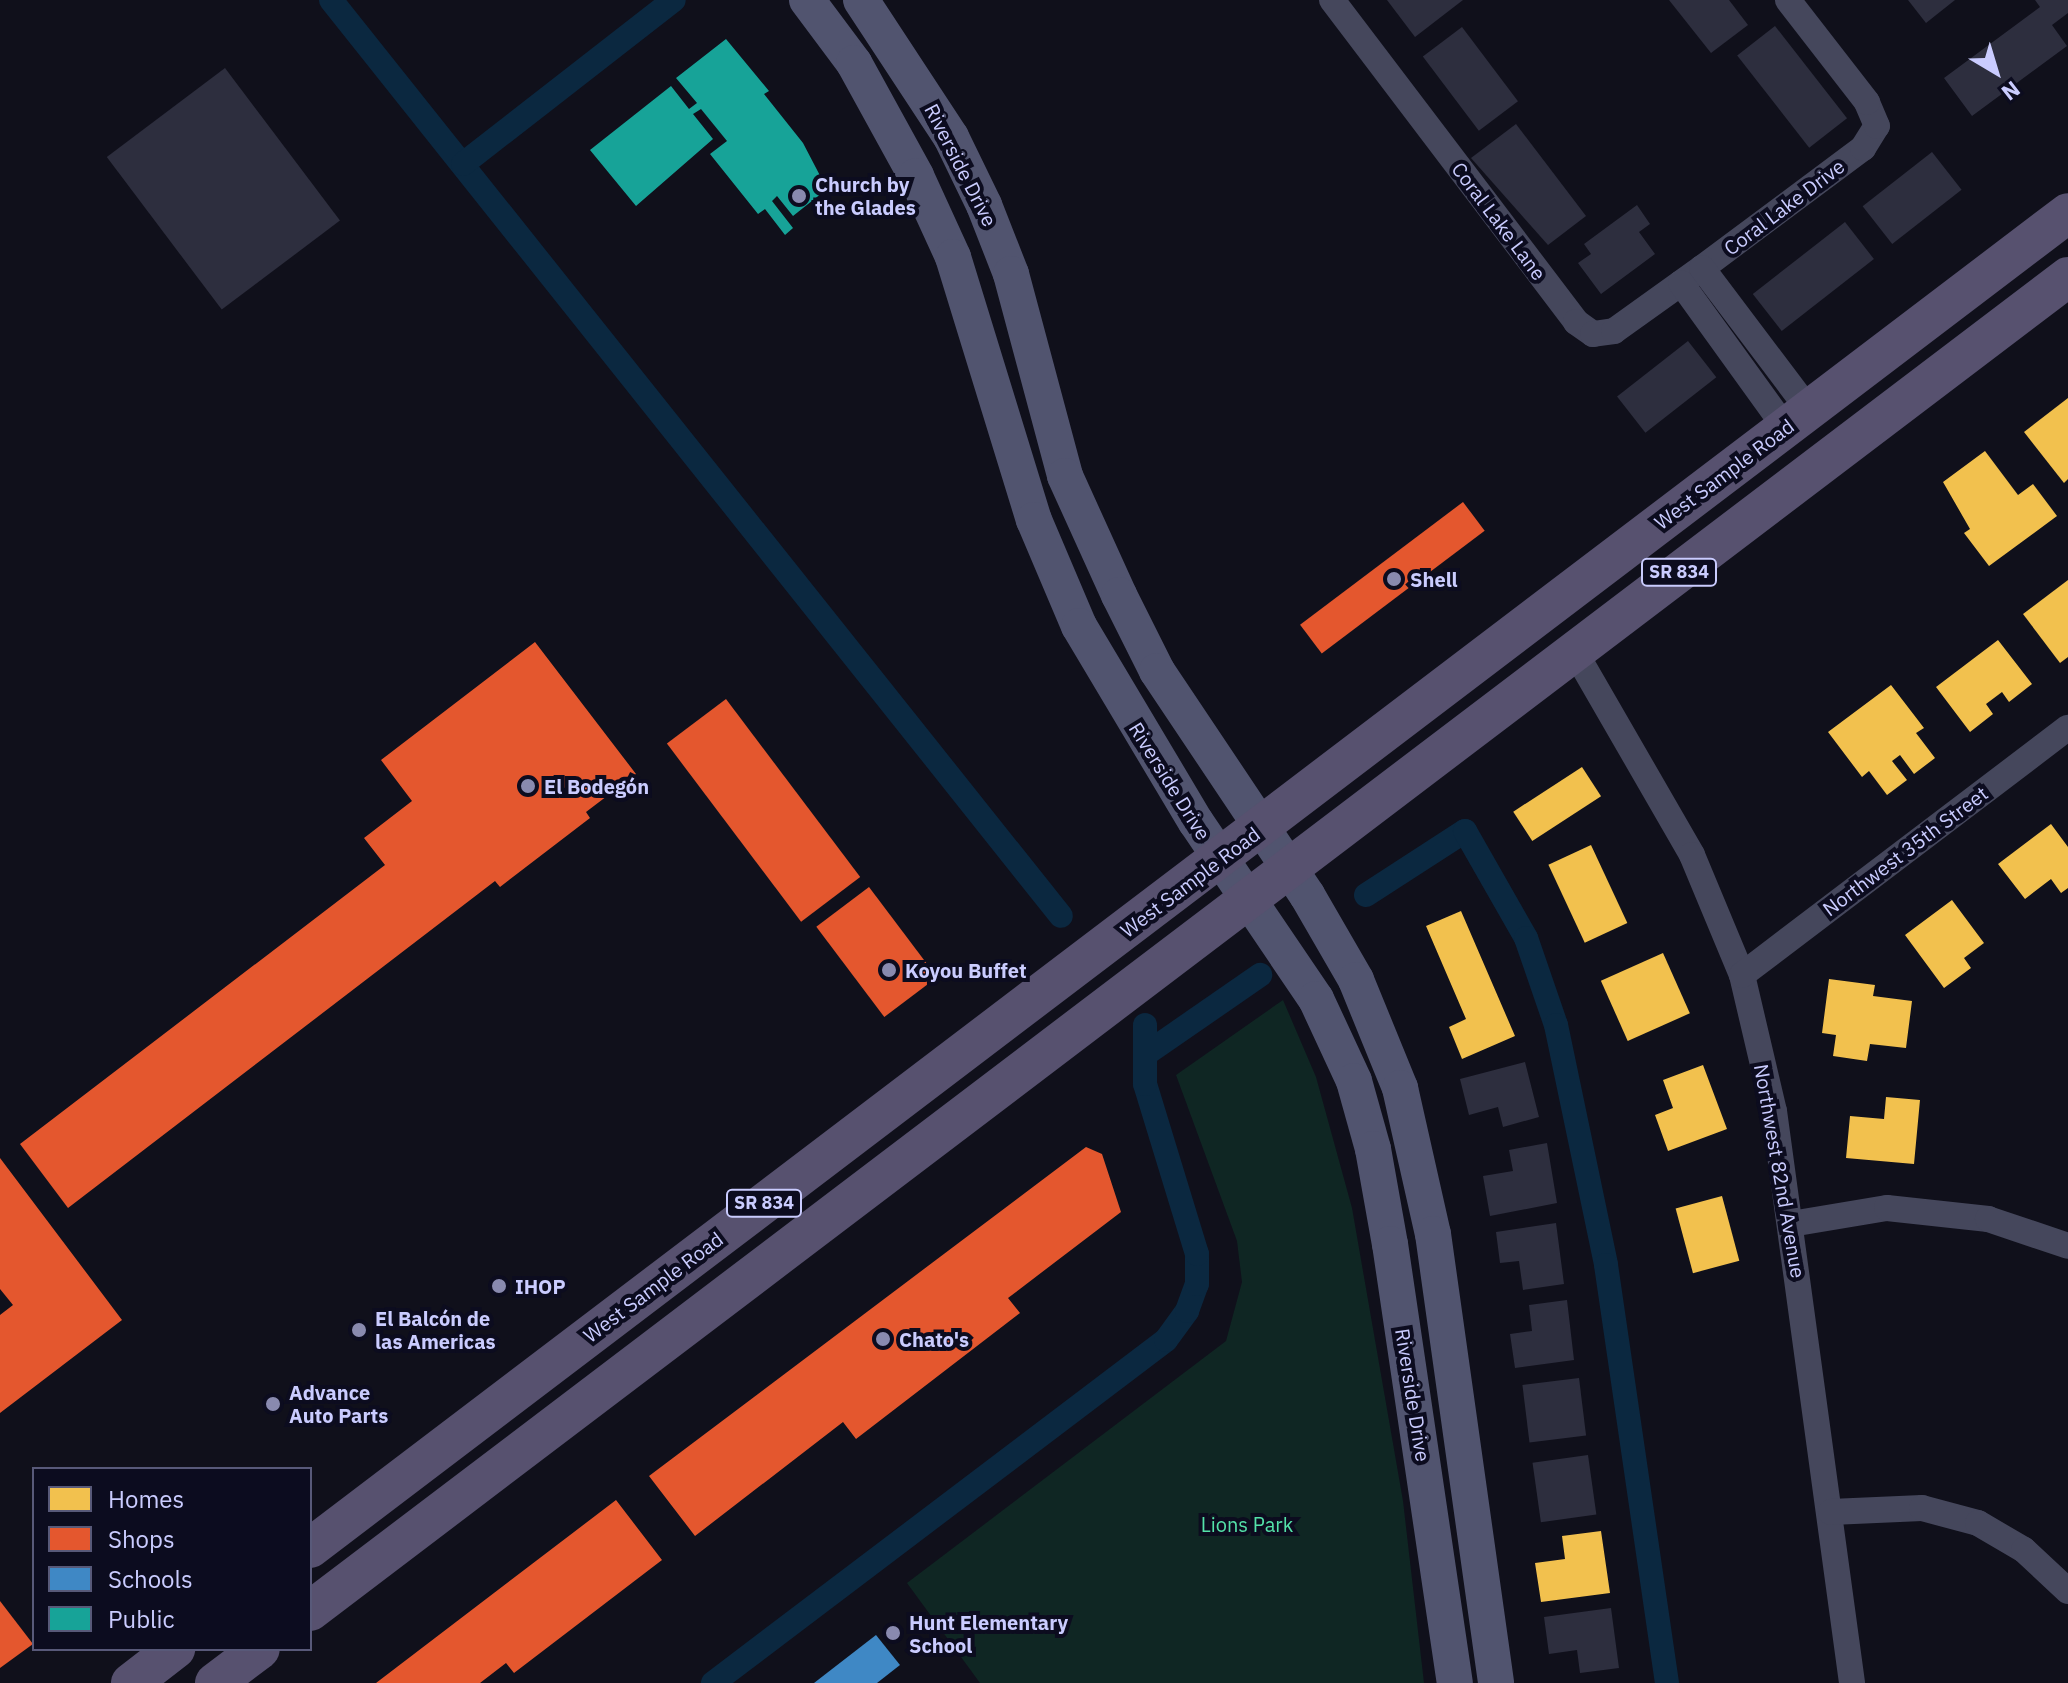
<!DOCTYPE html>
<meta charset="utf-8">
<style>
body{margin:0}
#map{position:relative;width:2068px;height:1683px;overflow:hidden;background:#10101b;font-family:"IBM Plex Sans",sans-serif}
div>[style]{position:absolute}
.green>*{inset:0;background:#0f2623}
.homes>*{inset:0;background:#f2c14e;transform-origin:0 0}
.shops>*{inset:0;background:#e4572e;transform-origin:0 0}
.schools>*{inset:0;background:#3f88c5}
.public>*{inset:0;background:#17a398}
.canal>*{height:24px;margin:-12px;padding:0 12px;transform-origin:12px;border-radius:12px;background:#0b2840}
.building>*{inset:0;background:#2d2e3e;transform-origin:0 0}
.street>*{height:26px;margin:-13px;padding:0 13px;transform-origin:13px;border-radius:13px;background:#45475c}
.secondary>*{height:36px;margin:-18px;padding:0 18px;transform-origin:18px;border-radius:18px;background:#51546f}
.primary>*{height:40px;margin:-20px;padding:0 20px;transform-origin:20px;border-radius:20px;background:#57516f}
.dots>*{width:22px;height:22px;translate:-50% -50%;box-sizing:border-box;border:4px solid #0c0c1f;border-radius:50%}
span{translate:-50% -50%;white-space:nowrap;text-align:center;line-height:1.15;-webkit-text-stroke:8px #0c0c1f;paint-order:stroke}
.shield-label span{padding:2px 6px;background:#0c0c1f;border:2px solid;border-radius:6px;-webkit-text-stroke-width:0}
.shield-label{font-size:18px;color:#caccff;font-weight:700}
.street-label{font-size:20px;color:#caccff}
.poi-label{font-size:20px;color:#caccff;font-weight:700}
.left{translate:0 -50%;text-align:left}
.park-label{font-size:20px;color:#54e1a9}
.legend{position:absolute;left:32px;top:1467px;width:280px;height:184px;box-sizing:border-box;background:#0c0c1f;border:2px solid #585979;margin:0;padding:10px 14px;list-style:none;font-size:24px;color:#caccff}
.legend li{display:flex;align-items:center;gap:16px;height:40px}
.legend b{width:40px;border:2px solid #585979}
.north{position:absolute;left:1956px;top:32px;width:80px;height:80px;-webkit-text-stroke:6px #0c0c1f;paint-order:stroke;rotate:142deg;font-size:22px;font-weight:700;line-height:32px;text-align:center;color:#caccff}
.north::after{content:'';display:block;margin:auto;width:28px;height:36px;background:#caccff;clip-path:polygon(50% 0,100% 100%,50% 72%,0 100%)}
</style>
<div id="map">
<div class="green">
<div style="clip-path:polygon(1283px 1000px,1316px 1077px,1352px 1208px,1403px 1501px,1424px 1683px,980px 1683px,907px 1583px,1226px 1341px,1242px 1282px,1237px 1241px,1176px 1075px)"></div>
</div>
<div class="homes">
<div style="clip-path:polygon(2068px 398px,2068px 479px,2064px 483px,2024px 432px)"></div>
<div style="clip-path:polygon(1985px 451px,2018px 495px,2033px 484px,2057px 516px,1989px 566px,1964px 533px,1970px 529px,1943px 482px)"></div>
<div style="clip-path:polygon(2068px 580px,2068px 657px,2060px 663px,2023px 614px)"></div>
<div style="clip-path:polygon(1998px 640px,2032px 684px,2009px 702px,2002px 692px,1986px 704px,1993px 714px,1970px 732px,1936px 687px)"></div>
<div style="clip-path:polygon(1891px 685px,1924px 728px,1916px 733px,1935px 758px,1914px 774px,1900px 755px,1892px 761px,1907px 780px,1887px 795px,1869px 771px,1862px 777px,1828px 732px)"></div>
<div style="left:1582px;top:767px;width:35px;height:82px;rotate:57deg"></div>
<div style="clip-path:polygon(2051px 824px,2068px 847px,2068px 888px,2061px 893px,2051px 879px,2025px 899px,1998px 864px)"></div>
<div style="left:1591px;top:845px;width:86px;height:47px;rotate:65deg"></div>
<div style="clip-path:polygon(1952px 900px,1984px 943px,1964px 958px,1971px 968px,1944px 988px,1905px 935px)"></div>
<div style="clip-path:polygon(1461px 911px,1515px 1036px,1462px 1059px,1449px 1027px,1466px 1019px,1426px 926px)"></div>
<div style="left:1663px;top:953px;width:66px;height:68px;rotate:66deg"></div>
<div style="clip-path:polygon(1829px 979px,1875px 985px,1873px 996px,1912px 1001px,1906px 1048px,1870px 1044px,1867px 1061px,1833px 1056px,1836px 1035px,1822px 1033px)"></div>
<div style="clip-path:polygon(1703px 1065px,1727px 1129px,1668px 1151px,1655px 1115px,1673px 1108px,1663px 1080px)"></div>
<div style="clip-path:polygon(1886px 1097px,1920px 1100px,1914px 1164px,1846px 1158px,1850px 1116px,1884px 1119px)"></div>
<div style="left:1722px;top:1196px;width:67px;height:48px;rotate:75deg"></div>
<div style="clip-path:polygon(1601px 1531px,1610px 1593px,1541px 1602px,1535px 1563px,1565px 1559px,1562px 1536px)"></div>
</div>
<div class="shops">
<div style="left:1463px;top:502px;width:36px;height:204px;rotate:53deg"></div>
<div style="clip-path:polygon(535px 642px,636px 774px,586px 812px,590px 818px,500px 887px,495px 881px,68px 1208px,20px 1144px,385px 865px,364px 838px,412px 801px,381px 760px)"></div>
<div style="left:726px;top:699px;width:223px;height:74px;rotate:53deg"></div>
<div style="left:869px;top:887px;width:113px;height:66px;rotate:53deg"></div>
<div style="clip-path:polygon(1086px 1147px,1102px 1154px,1121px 1212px,1008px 1298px,1020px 1313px,856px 1439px,843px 1422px,695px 1536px,649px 1476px)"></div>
<div style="clip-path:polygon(0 1158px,122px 1320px,0 1413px,0 1315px,13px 1305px,0 1289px)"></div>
<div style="clip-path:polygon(616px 1500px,662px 1560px,514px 1673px,506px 1663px,480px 1683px,376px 1683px)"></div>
<div style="clip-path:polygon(0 1601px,33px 1644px,0 1668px)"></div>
</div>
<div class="schools">
<div style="clip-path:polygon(876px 1635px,900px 1665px,877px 1683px,814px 1683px)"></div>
</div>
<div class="public">
<div style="clip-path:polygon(726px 39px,769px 91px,764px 94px,803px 143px,827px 189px,793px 216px,777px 196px,772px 201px,793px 228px,785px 235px,765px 209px,758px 214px,710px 154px,727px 141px,701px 109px,693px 114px,713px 139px,636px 206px,590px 150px,671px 86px,689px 109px,697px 103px,676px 78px)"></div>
</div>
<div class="canal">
<div style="left:331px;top:0;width:1171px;rotate:51.45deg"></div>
<div style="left:463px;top:164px;width:267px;rotate:-37.9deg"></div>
<div style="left:1366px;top:895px;width:118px;rotate:-32.9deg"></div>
<div style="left:1465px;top:831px;width:123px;rotate:60.3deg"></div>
<div style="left:1526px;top:938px;width:92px;rotate:71deg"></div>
<div style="left:1556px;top:1025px;width:245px;rotate:78.2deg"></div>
<div style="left:1606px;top:1265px;width:422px;rotate:81.7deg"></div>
<div style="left:1146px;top:1054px;width:139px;rotate:-34.7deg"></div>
<div style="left:713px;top:1683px;width:568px;rotate:-37.13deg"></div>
<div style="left:1166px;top:1340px;width:36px;rotate:-54deg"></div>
<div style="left:1187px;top:1311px;width:29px;rotate:-70deg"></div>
<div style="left:1197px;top:1284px;width:30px;rotate:-90deg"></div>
<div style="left:1197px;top:1254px;width:178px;rotate:-107deg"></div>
<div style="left:1145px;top:1084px;width:59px;rotate:-90deg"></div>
</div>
<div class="building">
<div style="clip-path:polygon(1387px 0,1463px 0,1415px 37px)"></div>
<div style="clip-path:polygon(1669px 0,1729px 0,1748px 25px,1711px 53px)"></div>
<div style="clip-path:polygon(1908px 0,1955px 0,1926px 23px)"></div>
<div style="clip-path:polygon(2035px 0,2068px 0,2068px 13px,2052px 25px,2067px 46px,1972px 116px,1944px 78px,2040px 7px)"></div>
<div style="left:1775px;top:26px;width:117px;height:48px;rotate:52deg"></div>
<div style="left:1462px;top:27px;width:93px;height:49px;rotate:53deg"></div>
<div style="left:225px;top:68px;width:191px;height:148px;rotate:53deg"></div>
<div style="clip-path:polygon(1516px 124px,1586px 216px,1548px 245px,1471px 158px)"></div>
<div style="left:1932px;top:152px;width:48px;height:88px;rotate:52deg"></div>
<div style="clip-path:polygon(1637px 205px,1650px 224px,1639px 232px,1655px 254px,1601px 294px,1578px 263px,1591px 254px,1584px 244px)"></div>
<div style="left:1845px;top:222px;width:47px;height:117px;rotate:52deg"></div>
<div style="left:1688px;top:341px;width:46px;height:90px;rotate:52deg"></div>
<div style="clip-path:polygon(1525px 1062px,1539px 1117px,1503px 1127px,1498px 1107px,1469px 1115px,1460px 1079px)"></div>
<div style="clip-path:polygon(1547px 1143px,1557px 1203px,1490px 1216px,1483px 1176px,1513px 1171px,1509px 1150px)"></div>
<div style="clip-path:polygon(1556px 1223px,1564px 1284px,1523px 1290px,1519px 1261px,1500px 1263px,1496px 1232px)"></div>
<div style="clip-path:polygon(1567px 1300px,1574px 1360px,1515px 1368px,1510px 1334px,1532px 1331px,1529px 1305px)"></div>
<div style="left:1579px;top:1378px;width:58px;height:57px;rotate:83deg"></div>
<div style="left:1588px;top:1455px;width:60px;height:56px;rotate:82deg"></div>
<div style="clip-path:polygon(1611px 1608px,1619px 1668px,1580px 1673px,1577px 1650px,1549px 1654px,1544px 1617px)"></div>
</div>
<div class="street">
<div style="left:1332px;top:0;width:404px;rotate:52.8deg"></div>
<div style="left:1576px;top:322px;width:21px;rotate:35deg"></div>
<div style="left:1593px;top:334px;width:21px;rotate:-8deg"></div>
<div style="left:1614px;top:331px;width:108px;rotate:-35.6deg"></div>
<div style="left:1702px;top:268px;width:201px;rotate:-36.7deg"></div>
<div style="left:1863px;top:148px;width:26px;rotate:-58deg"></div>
<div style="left:1877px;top:126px;width:26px;rotate:-113deg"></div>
<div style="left:1867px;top:102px;width:129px;rotate:-127.8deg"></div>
<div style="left:1702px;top:268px;width:178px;rotate:53deg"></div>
<div style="left:1681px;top:283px;width:178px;rotate:54.2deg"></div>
<div style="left:1575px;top:652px;width:234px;rotate:60deg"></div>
<div style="left:1692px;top:855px;width:130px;rotate:67.4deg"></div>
<div style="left:1742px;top:975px;width:140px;rotate:76.8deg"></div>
<div style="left:1774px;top:1111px;width:577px;rotate:82.23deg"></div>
<div style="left:1742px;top:975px;width:409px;rotate:-37.2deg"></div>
<div style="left:1791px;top:1224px;width:97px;rotate:-9.5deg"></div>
<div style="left:1887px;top:1208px;width:102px;rotate:6.2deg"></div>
<div style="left:1988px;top:1219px;width:84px;rotate:18.6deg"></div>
<div style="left:1831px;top:1512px;width:91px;rotate:-2.5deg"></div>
<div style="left:1922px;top:1508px;width:58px;rotate:15deg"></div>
<div style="left:1978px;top:1523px;width:53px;rotate:30.4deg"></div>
<div style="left:2024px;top:1550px;width:60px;rotate:43deg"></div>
</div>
<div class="secondary">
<div style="left:807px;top:0;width:79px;rotate:53.3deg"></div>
<div style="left:854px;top:63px;width:129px;rotate:61.2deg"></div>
<div style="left:916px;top:176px;width:89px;rotate:65.4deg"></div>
<div style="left:953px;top:257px;width:275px;rotate:72.9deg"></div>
<div style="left:1034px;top:520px;width:115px;rotate:67deg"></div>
<div style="left:1079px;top:626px;width:228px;rotate:59.2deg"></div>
<div style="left:1196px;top:822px;width:214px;rotate:55.9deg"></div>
<div style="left:1316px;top:999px;width:90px;rotate:65.1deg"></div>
<div style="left:1354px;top:1081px;width:71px;rotate:74.4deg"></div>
<div style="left:1373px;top:1149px;width:97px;rotate:79.9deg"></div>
<div style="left:1390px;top:1244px;width:444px;rotate:81.6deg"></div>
<div style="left:861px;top:0;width:164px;rotate:56.7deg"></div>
<div style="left:951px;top:137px;width:76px;rotate:64.1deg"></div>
<div style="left:984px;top:205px;width:74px;rotate:68.6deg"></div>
<div style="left:1011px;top:274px;width:209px;rotate:75deg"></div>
<div style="left:1065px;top:476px;width:131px;rotate:65.6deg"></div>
<div style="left:1119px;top:595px;width:85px;rotate:63.4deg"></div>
<div style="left:1157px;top:671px;width:270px;rotate:56.2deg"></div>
<div style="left:1307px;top:895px;width:98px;rotate:60deg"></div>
<div style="left:1356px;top:980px;width:117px;rotate:67.8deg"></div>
<div style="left:1400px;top:1088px;width:150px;rotate:77.3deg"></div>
<div style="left:1433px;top:1234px;width:453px;rotate:82deg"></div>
</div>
<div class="primary">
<div style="left:310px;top:1548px;width:2207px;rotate:-37.21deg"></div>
<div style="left:310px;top:1611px;width:2207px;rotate:-37.19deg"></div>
<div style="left:131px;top:1683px;width:56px;rotate:-37.7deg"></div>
<div style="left:215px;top:1683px;width:56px;rotate:-37.1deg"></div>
</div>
<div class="dots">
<div style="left:799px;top:196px;background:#898aaf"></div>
<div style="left:1394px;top:579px;background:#898aaf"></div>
<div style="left:528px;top:786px;background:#898aaf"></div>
<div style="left:889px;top:970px;background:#898aaf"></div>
<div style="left:499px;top:1286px;background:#898aaf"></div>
<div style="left:359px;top:1330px;background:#898aaf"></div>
<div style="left:883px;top:1339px;background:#898aaf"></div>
<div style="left:273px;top:1404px;background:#898aaf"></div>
<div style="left:893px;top:1633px;background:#898aaf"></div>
</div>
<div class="shield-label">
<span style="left:1679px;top:572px">SR 834</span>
<span style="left:764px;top:1203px">SR 834</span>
</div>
<div class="street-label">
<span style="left:961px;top:165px;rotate:63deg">Riverside Drive</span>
<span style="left:1784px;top:207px;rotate:-37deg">Coral Lake Drive</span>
<span style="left:1499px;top:221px;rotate:53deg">Coral Lake Lane</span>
<span style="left:1724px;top:474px;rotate:-37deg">West Sample Road</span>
<span style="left:1170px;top:781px;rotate:58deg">Riverside Drive</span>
<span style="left:1905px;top:851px;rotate:-37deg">Northwest 35th Street</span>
<span style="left:1190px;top:882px;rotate:-37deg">West Sample Road</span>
<span style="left:1780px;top:1171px;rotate:80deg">Northwest 82nd Avenue</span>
<span style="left:653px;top:1287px;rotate:-37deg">West Sample Road</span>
<span style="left:1413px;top:1395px;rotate:81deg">Riverside Drive</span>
</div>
<div class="poi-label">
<span class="left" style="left:815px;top:196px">Church by<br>the Glades</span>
<span class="left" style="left:1410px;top:579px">Shell</span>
<span class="left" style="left:544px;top:786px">El Bodegón</span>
<span class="left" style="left:905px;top:970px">Koyou Buffet</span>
<span class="left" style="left:515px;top:1286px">IHOP</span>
<span class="left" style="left:375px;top:1330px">El Balcón de<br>las Americas</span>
<span class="left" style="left:899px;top:1339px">Chato's</span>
<span class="left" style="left:289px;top:1404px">Advance<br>Auto Parts</span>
<span class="left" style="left:909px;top:1634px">Hunt Elementary<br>School</span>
</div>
<div class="park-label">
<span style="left:1247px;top:1524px">Lions Park</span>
</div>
<ul class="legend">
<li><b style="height:22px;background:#f2c14e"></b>Homes</li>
<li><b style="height:22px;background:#e4572e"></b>Shops</li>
<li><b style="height:22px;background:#3f88c5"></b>Schools</li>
<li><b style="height:22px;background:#17a398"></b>Public</li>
</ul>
<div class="north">N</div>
</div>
